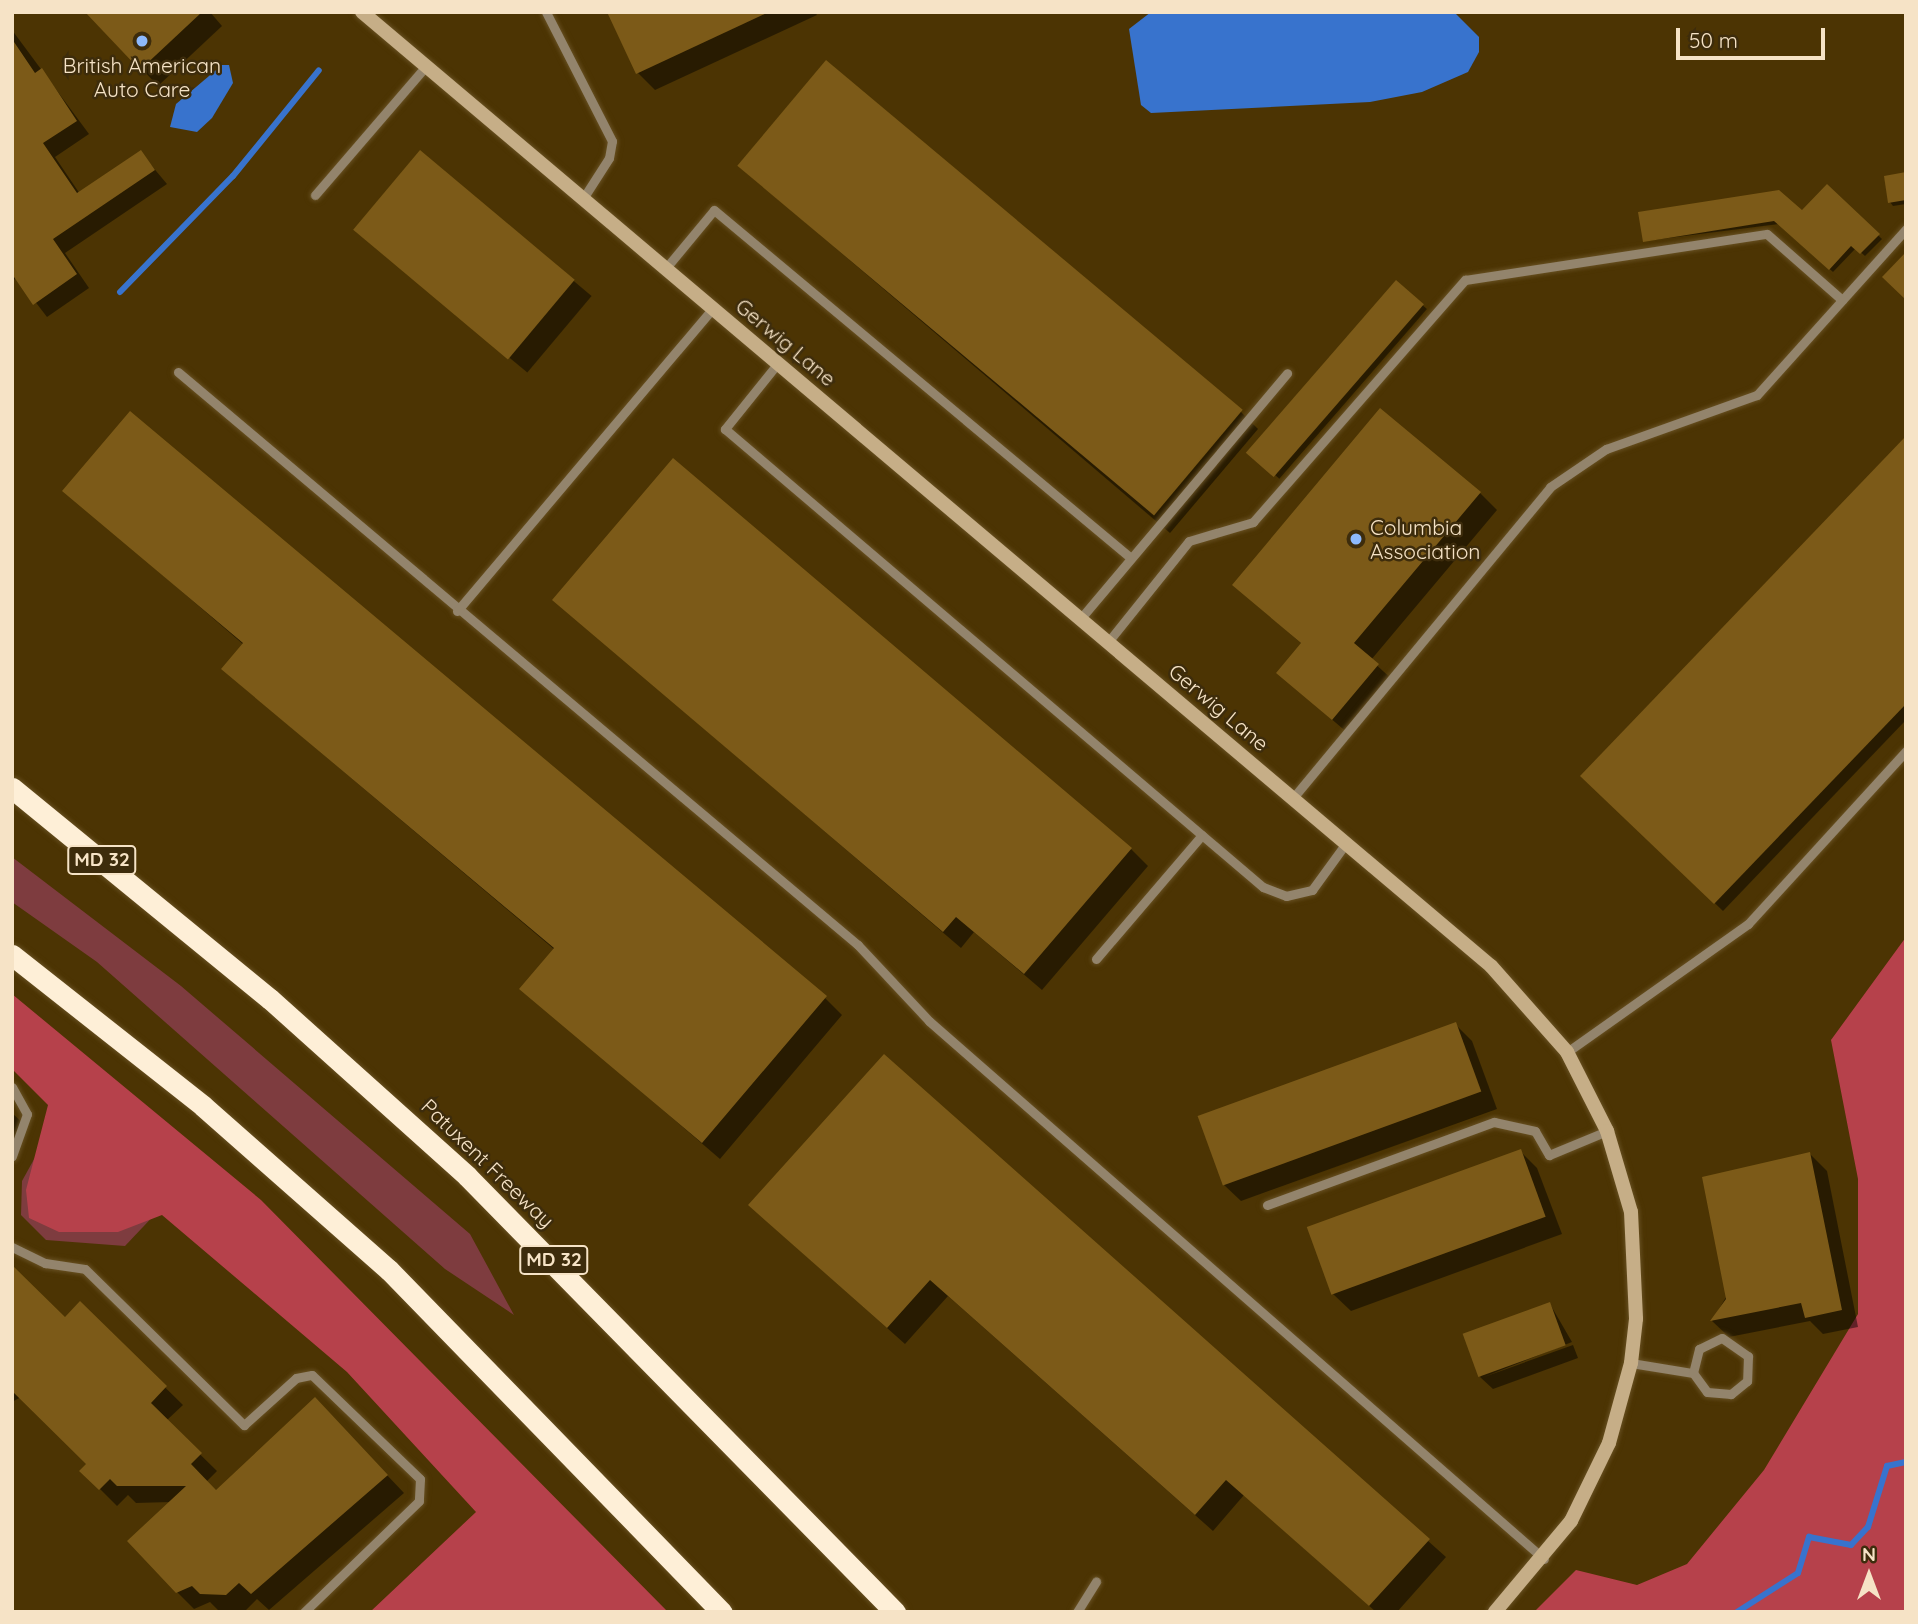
<!DOCTYPE html>
<style>
body{margin:0}
#map{position:relative;width:1918px;height:1624px;overflow:hidden;background:#4c3403;font-family:Quicksand,sans-serif}
div>[style]{position:absolute}
.green>*{inset:0;background:#7e3c3f}
.forest>*{inset:0;background:#b6414b}
.water>*{inset:0;background:#3873cd}
.shadow>*{inset:0;background:#0007;transform-origin:0 0}
.stream>*{height:6px;margin:-3px;padding:0 3px;transform-origin:3px;border-radius:3px;background:#3873cd}
.building>*{inset:0;background:#7c5a18;transform-origin:0 0}
.roads{filter:drop-shadow(0 0 2px #675022) drop-shadow(0 0 2px #675022)}
.lane>*{height:9px;margin:-4.5px;padding:0 4.5px;transform-origin:4.5px;border-radius:4.5px;background:#93846c}
.secondary>*{height:14px;margin:-7px;padding:0 7px;transform-origin:7px;border-radius:7px;background:#c6ae87}
.highway>*{height:21px;margin:-10.5px;padding:0 10.5px;transform-origin:10.5px;border-radius:10.5px;background:#feefd7}
.dots>*{width:19px;height:19px;translate:-50% -50%;box-sizing:border-box;border:4px solid #3d2c0c;border-radius:50%}
span{translate:-50% -50%;white-space:nowrap;text-align:center;line-height:1.15;-webkit-text-stroke:5px #3d2c0c;paint-order:stroke}
.shield-label span{padding:2px 5px;background:#3d2c0c;border:2px solid;border-radius:5px;-webkit-text-stroke-width:0}
.shield-label{font-size:19px;color:#f6e3c6;font-weight:700}
.poi-label{font-size:21px;color:#f6e3c6}
.left{translate:0 -50%;text-align:left}
.street-label{font-size:21px;color:#f6e3c6}
.frame{position:absolute;inset:0;border:14px solid #f6e3c6;pointer-events:none}
.north{position:absolute;left:1834px;top:1540px;width:70px;height:70px;-webkit-text-stroke:5px #3d2c0c;paint-order:stroke;rotate:0deg;font-size:19px;font-weight:700;line-height:28px;text-align:center;color:#f6e3c6}
.north::after{content:'';display:block;margin:auto;width:24px;height:32px;background:#f6e3c6;clip-path:polygon(50% 0,100% 100%,50% 72%,0 100%)}
.scale{position:absolute;left:1676px;top:28px;width:149px;height:32px;box-sizing:border-box;border:4px solid #f6e3c6;border-top:0;padding-left:9px;font-size:21px;line-height:24px;white-space:nowrap;color:#f6e3c6;-webkit-text-stroke:5px #3d2c0c;paint-order:stroke}
</style>
<div id="map">
<div class="green">
<div style="clip-path:polygon(12px 857px,181px 986px,470px 1234px,514px 1315px,445px 1269px,97px 962px,12px 902px)"></div>
<div style="clip-path:polygon(54px 1123px,160px 1209px,125px 1246px,46px 1240px,21px 1215px,22px 1181px)"></div>
</div>
<div class="forest">
<div style="clip-path:polygon(1906px 937px,1906px 1612px,1534px 1612px,1576px 1570px,1637px 1585px,1687px 1564px,1764px 1470px,1858px 1314px,1858px 1179px,1831px 1040px)"></div>
<div style="clip-path:polygon(12px 994px,261px 1200px,668px 1612px,370px 1612px,476px 1512px,347px 1372px,162px 1215px,118px 1232px,59px 1232px,29px 1218px,26px 1190px,48px 1105px,12px 1069px)"></div>
</div>
<div class="water">
<div style="clip-path:polygon(1151px 12px,1454px 12px,1479px 37px,1479px 52px,1468px 72px,1422px 92px,1370px 102px,1151px 113px,1141px 105px,1129px 29px)"></div>
<div style="clip-path:polygon(222px 65px,229px 65px,233px 83px,212px 118px,197px 132px,170px 127px,176px 104px)"></div>
</div>
<div class="shadow">
<div style="clip-path:polygon(88px 12px,210px 12px,222px 26px,158px 86px)"></div>
<div style="clip-path:polygon(609px 12px,815px 12px,817px 15px,655px 90px,638px 73px)"></div>
<div style="clip-path:polygon(12px 30px,89px 134px,55px 157px,80px 194px,141px 153px,167px 184px,65px 253px,89px 288px,47px 317px,17px 278px,12px 281px)"></div>
<div style="left:420px;top:152px;width:224px;height:100px;rotate:40deg"></div>
<div style="clip-path:polygon(738px 165px,1241px 412px,1258px 429px,1170px 533px)"></div>
<div style="clip-path:polygon(1906px 174px,1906px 204px,1893px 206px,1890px 202px)"></div>
<div style="clip-path:polygon(1827px 186px,1882px 239px,1865px 256px,1856px 248px,1833px 272px,1779px 224px,1645px 241px,1802px 213px)"></div>
<div style="left:1396px;top:282px;width:41px;height:225px;rotate:41deg"></div>
<div style="clip-path:polygon(1906px 438px,1906px 720px,1723px 911px,1582px 776px)"></div>
<div style="clip-path:polygon(64px 490px,825px 998px,842px 1015px,720px 1159px,522px 989px,555px 950px,241px 685px,244px 645px)"></div>
<div style="clip-path:polygon(1480px 493px,1497px 510px,1371px 660px,1395px 682px,1350px 735px,1278px 673px,1302px 644px,1234px 585px)"></div>
<div style="clip-path:polygon(554px 600px,1131px 849px,1148px 866px,1042px 990px,974px 932px,961px 948px)"></div>
<div style="clip-path:polygon(1455px 1024px,1472px 1041px,1497px 1109px,1241px 1201px,1223px 1184px)"></div>
<div style="clip-path:polygon(884px 1056px,1446px 1557px,1397px 1612px,1376px 1612px,1244px 1495px,1213px 1531px,948px 1296px,905px 1344px,768px 1222px)"></div>
<div style="clip-path:polygon(12px 1113px,26px 1126px,12px 1141px)"></div>
<div style="clip-path:polygon(1520px 1151px,1537px 1168px,1562px 1234px,1351px 1311px,1333px 1294px)"></div>
<div style="clip-path:polygon(1810px 1154px,1827px 1171px,1858px 1327px,1823px 1334px,1810px 1321px,1729px 1337px,1712px 1321px)"></div>
<div style="clip-path:polygon(12px 1270px,65px 1319px,80px 1304px,183px 1405px,166px 1421px,217px 1471px,206px 1482px,216px 1492px,332px 1417px,404px 1493px,269px 1610px,257px 1599px,244px 1612px,219px 1611px,210px 1602px,194px 1609px,177px 1592px,171px 1502px,136px 1503px,128px 1495px,117px 1506px,82px 1471px,89px 1464px,21px 1397px,12px 1402px)"></div>
<div style="clip-path:polygon(1550px 1304px,1572px 1342px,1484px 1377px,1573px 1345px,1578px 1358px,1493px 1389px,1480px 1377px)"></div>
</div>
<div class="stream">
<div style="left:120px;top:292px;width:162px;rotate:-45.8deg"></div>
<div style="left:233px;top:176px;width:136px;rotate:-50.9deg"></div>
<div style="left:1737px;top:1612px;width:72px;rotate:-32.6deg"></div>
<div style="left:1798px;top:1573px;width:38px;rotate:-73deg"></div>
<div style="left:1809px;top:1537px;width:43px;rotate:10.8deg"></div>
<div style="left:1851px;top:1545px;width:25px;rotate:-47deg"></div>
<div style="left:1868px;top:1527px;width:64px;rotate:-72.7deg"></div>
<div style="left:1887px;top:1466px;width:19px;rotate:-12deg"></div>
</div>
<div class="building">
<div style="clip-path:polygon(85px 12px,202px 12px,140px 70px)"></div>
<div style="clip-path:polygon(607px 12px,769px 12px,636px 74px)"></div>
<div style="clip-path:polygon(12px 39px,35px 73px,42px 68px,77px 121px,43px 143px,77px 193px,141px 150px,155px 170px,53px 239px,77px 274px,33px 305px,12px 274px)"></div>
<div style="left:826px;top:60px;width:544px;height:138px;rotate:40deg"></div>
<div style="left:420px;top:150px;width:202px;height:104px;rotate:40deg"></div>
<div style="clip-path:polygon(1906px 172px,1906px 200px,1888px 203px,1884px 176px)"></div>
<div style="clip-path:polygon(1827px 184px,1880px 234px,1860px 254px,1851px 246px,1829px 270px,1774px 221px,1643px 242px,1638px 212px,1779px 190px,1802px 210px)"></div>
<div style="clip-path:polygon(1906px 252px,1906px 300px,1882px 277px)"></div>
<div style="left:1396px;top:280px;width:37px;height:229px;rotate:41deg"></div>
<div style="clip-path:polygon(1380px 408px,1481px 492px,1354px 643px,1379px 664px,1332px 720px,1276px 673px,1301px 643px,1232px 585px)"></div>
<div style="clip-path:polygon(130px 411px,827px 996px,702px 1143px,519px 989px,554px 948px,221px 669px,243px 643px,62px 491px)"></div>
<div style="clip-path:polygon(1906px 436px,1906px 704px,1714px 904px,1580px 776px)"></div>
<div style="clip-path:polygon(673px 458px,1132px 848px,1024px 974px,956px 917px,943px 932px,552px 600px)"></div>
<div style="left:1456px;top:1022px;width:74px;height:275px;rotate:70deg"></div>
<div style="clip-path:polygon(884px 1054px,1430px 1539px,1369px 1606px,1226px 1480px,1195px 1515px,930px 1280px,887px 1328px,748px 1205px)"></div>
<div style="left:1521px;top:1149px;width:72px;height:228px;rotate:70deg"></div>
<div style="clip-path:polygon(1810px 1152px,1842px 1310px,1805px 1318px,1801px 1303px,1710px 1321px,1726px 1299px,1702px 1177px)"></div>
<div style="clip-path:polygon(12px 1265px,65px 1317px,80px 1301px,167px 1386px,151px 1403px,202px 1453px,191px 1464px,216px 1490px,315px 1397px,388px 1475px,251px 1594px,239px 1583px,226px 1595px,200px 1594px,192px 1586px,176px 1593px,127px 1541px,186px 1486px,117px 1486px,110px 1479px,99px 1490px,79px 1471px,86px 1464px,12px 1391px)"></div>
<div style="left:1550px;top:1302px;width:46px;height:93px;rotate:70deg"></div>
</div>
<div class="roads">
<div class="lane">
<div style="left:546px;top:12px;width:145px;rotate:62.9deg"></div>
<div style="left:612px;top:141px;width:17px;rotate:100deg"></div>
<div style="left:609px;top:158px;width:46px;rotate:122.7deg"></div>
<div style="left:315px;top:195px;width:170px;rotate:-49.3deg"></div>
<div style="left:666px;top:268px;width:75px;rotate:-50.4deg"></div>
<div style="left:714px;top:210px;width:543px;rotate:39.85deg"></div>
<div style="left:778px;top:363px;width:85px;rotate:128.8deg"></div>
<div style="left:725px;top:429px;width:707px;rotate:40.41deg"></div>
<div style="left:1263px;top:887px;width:25px;rotate:21deg"></div>
<div style="left:1286px;top:896px;width:27px;rotate:-13deg"></div>
<div style="left:1312px;top:890px;width:58px;rotate:-54.1deg"></div>
<div style="left:178px;top:372px;width:889px;rotate:40.12deg"></div>
<div style="left:858px;top:945px;width:104px;rotate:46.9deg"></div>
<div style="left:929px;top:1021px;width:817px;rotate:41.18deg"></div>
<div style="left:457px;top:611px;width:397px;rotate:-49.8deg"></div>
<div style="left:1081px;top:618px;width:320px;rotate:-49.9deg"></div>
<div style="left:1108px;top:642px;width:129px;rotate:-51.3deg"></div>
<div style="left:1189px;top:541px;width:67px;rotate:-16.5deg"></div>
<div style="left:1253px;top:522px;width:322px;rotate:-48.8deg"></div>
<div style="left:1465px;top:280px;width:305px;rotate:-8.7deg"></div>
<div style="left:1767px;top:234px;width:100px;rotate:41.3deg"></div>
<div style="left:1293px;top:798px;width:403px;rotate:-50.4deg"></div>
<div style="left:1550px;top:487px;width:68px;rotate:-34.2deg"></div>
<div style="left:1606px;top:449px;width:160px;rotate:-19.7deg"></div>
<div style="left:1757px;top:395px;width:223px;rotate:-48.1deg"></div>
<div style="left:1096px;top:959px;width:163px;rotate:-49.5deg"></div>
<div style="left:1567px;top:1052px;width:222px;rotate:-35.3deg"></div>
<div style="left:1748px;top:924px;width:234px;rotate:-47.6deg"></div>
<div style="left:12px;top:1087px;width:31px;rotate:61deg"></div>
<div style="left:27px;top:1114px;width:45px;rotate:109.7deg"></div>
<div style="left:1267px;top:1205px;width:242px;rotate:-20.1deg"></div>
<div style="left:1494px;top:1122px;width:42px;rotate:12.4deg"></div>
<div style="left:1535px;top:1131px;width:28px;rotate:60deg"></div>
<div style="left:1549px;top:1155px;width:63px;rotate:-22.5deg"></div>
<div style="left:12px;top:1247px;width:37px;rotate:26deg"></div>
<div style="left:45px;top:1263px;width:40px;rotate:8.5deg"></div>
<div style="left:85px;top:1269px;width:223px;rotate:44.5deg"></div>
<div style="left:244px;top:1425px;width:70px;rotate:-42.1deg"></div>
<div style="left:296px;top:1378px;width:16px;rotate:-11deg"></div>
<div style="left:312px;top:1375px;width:150px;rotate:43.9deg"></div>
<div style="left:420px;top:1479px;width:22px;rotate:93deg"></div>
<div style="left:419px;top:1501px;width:160px;rotate:136deg"></div>
<div style="left:1631px;top:1363px;width:63px;rotate:9.2deg"></div>
<div style="left:1693px;top:1373px;width:25px;rotate:-76deg"></div>
<div style="left:1699px;top:1349px;width:25px;rotate:-26deg"></div>
<div style="left:1722px;top:1338px;width:32px;rotate:35deg"></div>
<div style="left:1748px;top:1356px;width:25px;rotate:92deg"></div>
<div style="left:1747px;top:1381px;width:21px;rotate:141deg"></div>
<div style="left:1731px;top:1394px;width:24px;rotate:-175deg"></div>
<div style="left:1707px;top:1392px;width:24px;rotate:-126deg"></div>
<div style="left:1077px;top:1612px;width:36px;rotate:-58deg"></div>
</div>
<div class="secondary">
<div style="left:362px;top:12px;width:1478px;rotate:40.2deg"></div>
<div style="left:1491px;top:966px;width:115px;rotate:48.5deg"></div>
<div style="left:1567px;top:1052px;width:89px;rotate:63.1deg"></div>
<div style="left:1607px;top:1131px;width:84px;rotate:73.5deg"></div>
<div style="left:1631px;top:1212px;width:107px;rotate:87.3deg"></div>
<div style="left:1636px;top:1319px;width:44px;rotate:96.5deg"></div>
<div style="left:1631px;top:1363px;width:83px;rotate:105.4deg"></div>
<div style="left:1609px;top:1443px;width:87px;rotate:116deg"></div>
<div style="left:1571px;top:1521px;width:119px;rotate:129.9deg"></div>
</div>
<div class="highway">
<div style="left:12px;top:788px;width:333px;rotate:39.3deg"></div>
<div style="left:270px;top:999px;width:265px;rotate:41.9deg"></div>
<div style="left:467px;top:1176px;width:611px;rotate:45.53deg"></div>
<div style="left:12px;top:955px;width:243px;rotate:38.3deg"></div>
<div style="left:203px;top:1106px;width:248px;rotate:41.4deg"></div>
<div style="left:389px;top:1270px;width:477px;rotate:45.8deg"></div>
</div>
</div>
<div class="dots">
<div style="left:142px;top:41px;background:#8db9fc"></div>
<div style="left:1356px;top:539px;background:#8db9fc"></div>
</div>
<div class="shield-label">
<span style="left:102px;top:860px">MD 32</span>
<span style="left:554px;top:1260px">MD 32</span>
</div>
<div class="poi-label">
<span style="left:142px;top:77px">British American<br>Auto Care</span>
<span class="left" style="left:1370px;top:539px">Columbia<br>Association</span>
</div>
<div class="street-label">
<span style="left:786px;top:342px;rotate:40deg">Gerwig Lane</span>
<span style="left:1219px;top:707px;rotate:40deg">Gerwig Lane</span>
<span style="left:488px;top:1163px;rotate:44deg">Patuxent Freeway</span>
</div>
<div class="frame"></div>
<div class="north">N</div>
<div class="scale">50 m</div>
</div>
